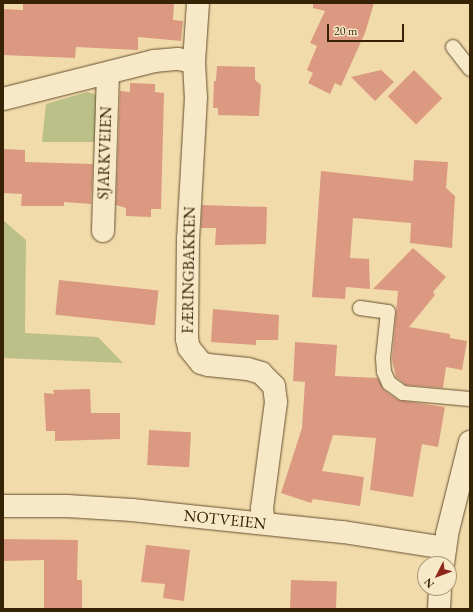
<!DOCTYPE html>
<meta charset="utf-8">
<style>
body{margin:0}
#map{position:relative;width:473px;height:612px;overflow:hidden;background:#f2dbab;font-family:"EB Garamond",serif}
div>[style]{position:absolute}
.green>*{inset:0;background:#bbc088}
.building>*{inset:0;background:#da9980;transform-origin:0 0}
.roads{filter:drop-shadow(0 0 1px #65502e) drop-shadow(0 0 1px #65502e)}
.service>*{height:14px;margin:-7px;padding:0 7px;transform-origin:7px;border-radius:7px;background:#f7e8c8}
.minor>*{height:22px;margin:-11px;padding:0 11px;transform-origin:11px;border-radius:11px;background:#f7e8c8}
span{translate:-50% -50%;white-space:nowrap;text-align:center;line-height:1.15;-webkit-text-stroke:3px #f7e8c8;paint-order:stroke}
.street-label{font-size:16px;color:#362204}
.frame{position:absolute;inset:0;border:4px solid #362204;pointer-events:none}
.north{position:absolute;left:417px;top:556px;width:40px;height:40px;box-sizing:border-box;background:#f7e8c8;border:1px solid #aa997a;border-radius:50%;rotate:228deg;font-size:11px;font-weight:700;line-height:16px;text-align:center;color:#362204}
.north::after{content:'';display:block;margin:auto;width:14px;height:18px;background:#8f2418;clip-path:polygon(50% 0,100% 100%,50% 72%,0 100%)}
.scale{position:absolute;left:327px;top:24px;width:77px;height:18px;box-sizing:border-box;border:2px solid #362204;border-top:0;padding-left:5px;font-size:12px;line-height:14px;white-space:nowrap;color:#362204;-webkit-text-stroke:3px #f7e8c8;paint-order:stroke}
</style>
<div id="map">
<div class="green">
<div style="clip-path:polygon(87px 92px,95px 94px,99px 102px,98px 142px,42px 142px,46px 104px)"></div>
<div style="clip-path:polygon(3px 220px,26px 240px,25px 333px,98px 337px,123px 363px,3px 358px)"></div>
</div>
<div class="building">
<div style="clip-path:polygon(23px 3px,174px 3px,173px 20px,183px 21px,181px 41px,138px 37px,138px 50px,76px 47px,75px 58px,3px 55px,3px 9px,23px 10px)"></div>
<div style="clip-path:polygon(313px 3px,374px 3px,365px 33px,341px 86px,335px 83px,330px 94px,308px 83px,313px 73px,307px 70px,317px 46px,310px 43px,325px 11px,313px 8px)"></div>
<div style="clip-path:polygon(217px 66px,255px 67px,255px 80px,261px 85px,259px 116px,218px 115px,218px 108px,213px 108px,214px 81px,216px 81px)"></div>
<div style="clip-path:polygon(381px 70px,394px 82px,375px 101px,351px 77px)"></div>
<div style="left:414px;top:70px;width:40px;height:37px;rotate:45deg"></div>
<div style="clip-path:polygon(130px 83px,155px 84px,155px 92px,164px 93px,161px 209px,151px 209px,151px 217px,126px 216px,126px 208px,116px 205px,120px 91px,130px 92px)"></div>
<div style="clip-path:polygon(3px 149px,25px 150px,25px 162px,93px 164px,91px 204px,64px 202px,64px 206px,21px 206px,22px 194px,3px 193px)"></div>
<div style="clip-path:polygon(414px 160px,448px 162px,446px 188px,455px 196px,452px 248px,410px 243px,411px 223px,353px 218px,350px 258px,369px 259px,370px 289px,346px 287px,345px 299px,312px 297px,321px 171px,413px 181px)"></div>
<div style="clip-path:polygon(202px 205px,267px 207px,266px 244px,215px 245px,216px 228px,201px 228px)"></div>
<div style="clip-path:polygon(413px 248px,446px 277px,433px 292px,435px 295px,409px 327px,450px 334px,450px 338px,467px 341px,462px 370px,446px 367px,443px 388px,406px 385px,396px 377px,392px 359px,398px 291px,373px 289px)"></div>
<div style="left:59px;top:280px;width:100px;height:35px;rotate:6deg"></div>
<div style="clip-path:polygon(213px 309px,279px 315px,278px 340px,256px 340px,256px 345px,211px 342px)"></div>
<div style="clip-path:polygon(295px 342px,337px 345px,335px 376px,378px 378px,384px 390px,398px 400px,445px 407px,438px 447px,422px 444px,413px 497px,370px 490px,376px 438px,333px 435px,322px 471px,364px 477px,360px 506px,313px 499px,311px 503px,281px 493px,302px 428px,305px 382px,293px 381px)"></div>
<div style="clip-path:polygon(90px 389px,91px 413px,120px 413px,120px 439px,55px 441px,55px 431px,46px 431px,44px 393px,54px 394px,53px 390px)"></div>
<div style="left:149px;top:430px;width:42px;height:35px;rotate:3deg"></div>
<div style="clip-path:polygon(3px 539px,78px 540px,77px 580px,82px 580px,82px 609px,44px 609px,44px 560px,3px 561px)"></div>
<div style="clip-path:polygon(146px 545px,190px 550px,184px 601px,163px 598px,165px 584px,141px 582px)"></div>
<div style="left:291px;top:580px;width:46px;height:29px;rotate:2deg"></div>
</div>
<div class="roads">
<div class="service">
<div style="left:453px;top:47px;width:28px;rotate:52deg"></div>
<div style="left:360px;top:308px;width:28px;rotate:8deg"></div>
<div style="left:388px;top:312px;width:46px;rotate:96.2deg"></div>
<div style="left:383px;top:358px;width:14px;rotate:86deg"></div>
<div style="left:384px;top:372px;width:12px;rotate:66deg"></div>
<div style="left:389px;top:383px;width:17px;rotate:36deg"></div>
<div style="left:403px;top:393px;width:67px;rotate:5.1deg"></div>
</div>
<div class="minor">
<div style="left:198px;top:3px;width:59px;rotate:93.9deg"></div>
<div style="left:194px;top:62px;width:35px;rotate:87deg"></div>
<div style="left:196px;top:97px;width:141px;rotate:93.2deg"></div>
<div style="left:188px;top:238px;width:101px;rotate:90.6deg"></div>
<div style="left:187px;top:339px;width:9px;rotate:77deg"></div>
<div style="left:189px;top:348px;width:19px;rotate:51deg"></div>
<div style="left:201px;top:363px;width:7px;rotate:16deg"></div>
<div style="left:208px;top:365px;width:40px;rotate:5.7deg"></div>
<div style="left:248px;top:369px;width:14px;rotate:17deg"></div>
<div style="left:261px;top:373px;width:18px;rotate:45deg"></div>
<div style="left:274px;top:386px;width:16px;rotate:83deg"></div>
<div style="left:276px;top:402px;width:108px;rotate:97.5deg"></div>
<div style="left:262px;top:509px;width:14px;rotate:82deg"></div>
<div style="left:3px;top:99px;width:156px;rotate:-14.1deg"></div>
<div style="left:154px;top:61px;width:24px;rotate:-5deg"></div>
<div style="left:178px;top:59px;width:16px;rotate:11deg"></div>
<div style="left:103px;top:231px;width:157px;rotate:-88.2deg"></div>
<div style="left:3px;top:506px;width:64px"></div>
<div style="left:67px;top:506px;width:65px;rotate:3.5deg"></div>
<div style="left:132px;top:510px;width:212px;rotate:6deg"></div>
<div style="left:343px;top:532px;width:103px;rotate:8.9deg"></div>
<div style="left:443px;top:564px;width:30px;rotate:-82deg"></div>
<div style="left:447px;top:534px;width:95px;rotate:-76deg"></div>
<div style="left:439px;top:609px;width:21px;rotate:-87deg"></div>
</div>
</div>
<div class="street-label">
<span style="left:105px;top:153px;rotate:-88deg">SJARKVEIEN</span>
<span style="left:189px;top:270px;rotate:-89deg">FÆRINGBAKKEN</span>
<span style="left:225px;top:520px;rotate:6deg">NOTVEIEN</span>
</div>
<div class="frame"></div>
<div class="north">N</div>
<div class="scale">20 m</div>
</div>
